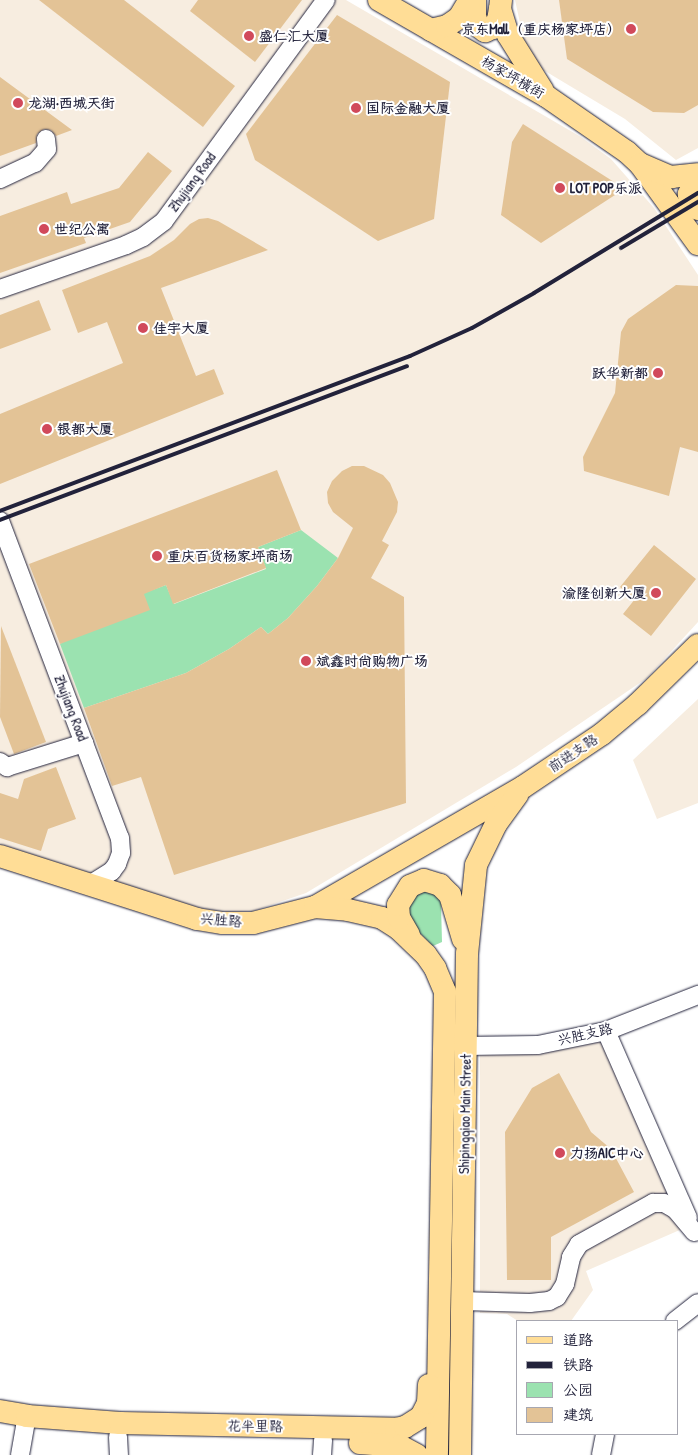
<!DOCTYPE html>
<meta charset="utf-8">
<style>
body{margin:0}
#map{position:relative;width:698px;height:1455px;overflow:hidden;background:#fff;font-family:"Patrick Hand","LXGW WenKai TC",sans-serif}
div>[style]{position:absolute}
.built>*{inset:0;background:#f7ede0}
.green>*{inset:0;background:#9be2b0}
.building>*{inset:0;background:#e3c396}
.roads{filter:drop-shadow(0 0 1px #22223b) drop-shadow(0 0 1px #22223b)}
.minor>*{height:18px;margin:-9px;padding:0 9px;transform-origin:9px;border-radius:9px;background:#fff}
.major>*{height:22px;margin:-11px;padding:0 11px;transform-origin:11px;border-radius:11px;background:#ffdd96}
.rail>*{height:4px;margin:-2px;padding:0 2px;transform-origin:2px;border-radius:2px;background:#22223b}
.dots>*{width:14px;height:14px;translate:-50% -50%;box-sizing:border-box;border:2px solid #fff;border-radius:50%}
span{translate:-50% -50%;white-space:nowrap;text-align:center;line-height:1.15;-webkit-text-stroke:4px #fff;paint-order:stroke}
.poi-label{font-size:14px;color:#22223b;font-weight:700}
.right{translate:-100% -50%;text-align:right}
.left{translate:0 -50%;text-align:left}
.street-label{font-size:14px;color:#22223b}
.legend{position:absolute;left:516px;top:1320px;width:162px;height:115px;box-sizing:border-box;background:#fff;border:1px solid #a7a7b1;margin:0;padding:6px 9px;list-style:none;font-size:15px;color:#22223b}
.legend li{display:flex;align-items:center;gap:10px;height:25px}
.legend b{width:25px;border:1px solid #a7a7b1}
</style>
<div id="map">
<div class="built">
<div style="clip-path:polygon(0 0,346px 0,581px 137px,611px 159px,654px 208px,698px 275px,698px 622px,647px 678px,516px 767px,306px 893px,253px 911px,227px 912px,199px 908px,0 845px)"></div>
<div style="clip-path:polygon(515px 0,698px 0,698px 148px,676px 160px,625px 119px,540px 68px,527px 55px)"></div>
<div style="clip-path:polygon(698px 699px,698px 803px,657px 819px,633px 760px)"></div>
<div style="clip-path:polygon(601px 1039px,682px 1229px,586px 1271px,593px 1290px,571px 1321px,518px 1321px,507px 1314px,480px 1313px,480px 1054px)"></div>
</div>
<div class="green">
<div style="clip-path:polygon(301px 530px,338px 558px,317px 586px,288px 618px,268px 634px,261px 627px,229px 649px,186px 673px,84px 708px,60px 644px,144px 593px,166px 585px,174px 604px,266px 569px,258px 547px)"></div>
<div style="clip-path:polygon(421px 888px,439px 897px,441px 904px,442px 942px,433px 946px,407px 920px,403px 908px)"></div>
</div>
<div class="building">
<div style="clip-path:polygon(39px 0,124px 0,235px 86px,203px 127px)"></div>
<div style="clip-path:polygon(198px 0,302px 0,255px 62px,190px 11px)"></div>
<div style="clip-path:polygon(559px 0,698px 0,698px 105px,684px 113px,653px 112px,567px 59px)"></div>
<div style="clip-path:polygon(337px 15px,450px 82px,434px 219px,378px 241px,255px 160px,246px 134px)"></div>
<div style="clip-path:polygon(0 77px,72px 130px,56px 136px,51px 130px,44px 129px,37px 134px,36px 143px,0 156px)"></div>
<div style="clip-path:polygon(523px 124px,614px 182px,615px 195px,541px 243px,501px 215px,512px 142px)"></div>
<div style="clip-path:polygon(148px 152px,172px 171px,130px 222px,84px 238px,86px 243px,0 273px,0 216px,67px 192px,71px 204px,119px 188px)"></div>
<div style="clip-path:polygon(208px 218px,218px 221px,268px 250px,161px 288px,196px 376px,214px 369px,224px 394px,0 484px,0 414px,123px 363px,107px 322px,78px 333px,62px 290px,150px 256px,174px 240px,190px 224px,199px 219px)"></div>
<div style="clip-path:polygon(676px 285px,698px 286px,698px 452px,680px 447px,669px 496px,584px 471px,583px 457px,615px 393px,621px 332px,628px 319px)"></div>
<div style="clip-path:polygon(39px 300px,51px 330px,0 349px,0 315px)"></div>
<div style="clip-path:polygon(352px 466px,364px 466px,383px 475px,390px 483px,398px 502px,397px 512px,382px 541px,389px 545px,371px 578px,404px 597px,406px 803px,174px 875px,141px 777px,112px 786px,84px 708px,186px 673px,229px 649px,261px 627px,268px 634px,288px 618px,317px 586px,338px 558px,353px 528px,333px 512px,328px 503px,327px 492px,332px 481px,342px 471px)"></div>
<div style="clip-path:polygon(277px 470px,301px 530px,258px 547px,266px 568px,173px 604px,166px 585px,144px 594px,150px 610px,60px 644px,29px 564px)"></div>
<div style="clip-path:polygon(654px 545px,696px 579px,651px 636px,623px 614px,635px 599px,620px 587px)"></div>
<div style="clip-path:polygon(1px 626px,46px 742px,14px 754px,0 717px)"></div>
<div style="clip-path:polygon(56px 767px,76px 819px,48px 829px,41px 851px,0 838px,0 793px,18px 799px,24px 779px)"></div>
<div style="clip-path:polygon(559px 1073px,591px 1132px,611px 1149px,634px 1192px,551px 1237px,551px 1280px,507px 1280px,505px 1132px,532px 1088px)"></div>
</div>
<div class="roads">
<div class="minor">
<div style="left:0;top:179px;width:38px;rotate:-25deg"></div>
<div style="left:35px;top:163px;width:18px;rotate:-49deg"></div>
<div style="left:47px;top:149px;width:10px;rotate:-96deg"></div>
<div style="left:0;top:289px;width:133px;rotate:-19.2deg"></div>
<div style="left:126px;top:245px;width:19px;rotate:-25deg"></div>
<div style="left:143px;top:237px;width:26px;rotate:-37deg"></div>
<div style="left:164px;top:221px;width:274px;rotate:-53.8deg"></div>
<div style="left:0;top:521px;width:339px;rotate:69.3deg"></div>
<div style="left:120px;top:838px;width:15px;rotate:86deg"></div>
<div style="left:121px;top:853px;width:12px;rotate:110deg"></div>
<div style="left:117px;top:864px;width:9px;rotate:126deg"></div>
<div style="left:112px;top:871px;width:25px;rotate:148deg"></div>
<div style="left:0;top:762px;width:9px;rotate:36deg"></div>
<div style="left:7px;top:767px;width:81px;rotate:-17.3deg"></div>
<div style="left:606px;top:1031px;width:204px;rotate:66.3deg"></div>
<div style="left:466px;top:1046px;width:72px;rotate:-0.8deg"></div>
<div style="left:538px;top:1045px;width:69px;rotate:-11.6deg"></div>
<div style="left:606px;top:1031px;width:99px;rotate:-21.4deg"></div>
<div style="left:462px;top:1301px;width:68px;rotate:1.7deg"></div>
<div style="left:530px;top:1303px;width:19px;rotate:-6deg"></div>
<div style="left:549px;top:1301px;width:9px;rotate:-27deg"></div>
<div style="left:557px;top:1297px;width:15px;rotate:-58deg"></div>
<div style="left:565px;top:1284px;width:28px;rotate:-77deg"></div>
<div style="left:571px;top:1257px;width:15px;rotate:-58deg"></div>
<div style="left:579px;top:1244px;width:85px;rotate:-29deg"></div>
<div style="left:653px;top:1203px;width:11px"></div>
<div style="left:664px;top:1203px;width:13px;rotate:29deg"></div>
<div style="left:675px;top:1209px;width:30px;rotate:50deg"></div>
<div style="left:675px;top:1321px;width:29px;rotate:-38deg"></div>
<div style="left:118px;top:1437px;width:18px;rotate:87deg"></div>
<div style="left:20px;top:1455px;width:40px;rotate:-80deg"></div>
<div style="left:322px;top:1455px;width:15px;rotate:-86deg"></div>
<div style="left:601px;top:1455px;width:21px;rotate:-79deg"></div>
</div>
<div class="major">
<div style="left:379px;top:0;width:193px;rotate:29.9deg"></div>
<div style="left:546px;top:96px;width:98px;rotate:34.7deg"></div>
<div style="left:627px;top:152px;width:18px;rotate:43deg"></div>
<div style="left:640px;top:164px;width:99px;rotate:54.1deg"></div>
<div style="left:475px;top:0;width:16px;rotate:90deg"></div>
<div style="left:475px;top:16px;width:10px;rotate:73deg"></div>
<div style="left:478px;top:26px;width:9px;rotate:36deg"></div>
<div style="left:485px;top:31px;width:9px;rotate:-21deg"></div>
<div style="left:493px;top:28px;width:9px;rotate:-58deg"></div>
<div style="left:498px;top:20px;width:11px;rotate:-80deg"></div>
<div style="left:501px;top:0;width:9px;rotate:96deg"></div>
<div style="left:500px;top:9px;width:27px;rotate:73deg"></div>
<div style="left:508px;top:35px;width:66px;rotate:58deg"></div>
<div style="left:431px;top:30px;width:16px;rotate:-14deg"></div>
<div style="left:447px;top:26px;width:14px;rotate:-34deg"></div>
<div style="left:459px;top:18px;width:21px;rotate:-59deg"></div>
<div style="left:640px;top:164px;width:34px;rotate:23deg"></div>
<div style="left:671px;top:177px;width:27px;rotate:-6deg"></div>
<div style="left:698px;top:180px;width:17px;rotate:123deg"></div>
<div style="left:689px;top:194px;width:5px;rotate:79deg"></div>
<div style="left:690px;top:199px;width:13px;rotate:51deg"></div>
<div style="left:0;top:856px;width:207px;rotate:17.7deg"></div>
<div style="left:197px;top:919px;width:26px;rotate:9deg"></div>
<div style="left:223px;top:923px;width:30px"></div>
<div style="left:253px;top:923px;width:64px;rotate:-14.5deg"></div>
<div style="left:315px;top:907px;width:240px;rotate:-30deg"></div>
<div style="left:523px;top:787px;width:95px;rotate:-33.9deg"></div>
<div style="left:602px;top:734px;width:47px;rotate:-39.8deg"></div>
<div style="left:638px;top:704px;width:84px;rotate:-44.5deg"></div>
<div style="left:315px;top:907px;width:33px;rotate:5deg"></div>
<div style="left:348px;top:910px;width:35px;rotate:13deg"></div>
<div style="left:382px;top:918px;width:20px;rotate:33deg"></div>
<div style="left:399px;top:929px;width:37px;rotate:44deg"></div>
<div style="left:426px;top:955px;width:16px;rotate:55deg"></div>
<div style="left:435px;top:968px;width:26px;rotate:67deg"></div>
<div style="left:445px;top:992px;width:463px;rotate:91deg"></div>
<div style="left:409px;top:935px;width:20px;rotate:-120deg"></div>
<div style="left:399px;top:918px;width:13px;rotate:-94deg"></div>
<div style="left:398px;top:905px;width:22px;rotate:-58deg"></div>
<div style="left:410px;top:886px;width:15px;rotate:-23deg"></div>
<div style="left:424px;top:880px;width:17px;rotate:17deg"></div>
<div style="left:440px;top:885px;width:14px;rotate:45deg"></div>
<div style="left:450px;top:895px;width:46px;rotate:73.5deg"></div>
<div style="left:0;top:1411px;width:27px;rotate:10deg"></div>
<div style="left:27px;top:1416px;width:93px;rotate:4.3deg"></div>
<div style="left:120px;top:1423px;width:276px;rotate:1.2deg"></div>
<div style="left:396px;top:1429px;width:9px;rotate:-13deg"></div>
<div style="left:405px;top:1427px;width:19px;rotate:-32deg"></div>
<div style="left:421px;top:1417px;width:16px;rotate:-63deg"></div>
<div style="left:428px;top:1403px;width:18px;rotate:-87deg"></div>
<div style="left:360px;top:1443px;width:40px;rotate:4.3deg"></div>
<div style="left:400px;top:1446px;width:19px;rotate:28deg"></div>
<div style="left:460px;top:1455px;width:501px;rotate:-89.2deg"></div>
<div style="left:467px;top:954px;width:89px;rotate:-84.2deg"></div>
<div style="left:476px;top:865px;width:46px;rotate:-64deg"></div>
<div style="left:496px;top:824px;width:36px;rotate:-54deg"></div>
</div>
</div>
<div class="rail">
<div style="left:621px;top:248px;width:90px;rotate:-30.9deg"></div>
<div style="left:0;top:511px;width:438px;rotate:-20.7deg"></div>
<div style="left:410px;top:356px;width:68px;rotate:-24.3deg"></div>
<div style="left:472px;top:328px;width:71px;rotate:-29.4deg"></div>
<div style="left:534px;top:293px;width:192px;rotate:-31.4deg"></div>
<div style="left:0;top:520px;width:435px;rotate:-20.7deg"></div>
</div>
<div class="dots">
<div style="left:631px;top:29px;background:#d1495b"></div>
<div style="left:249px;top:36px;background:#d1495b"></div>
<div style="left:18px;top:103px;background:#d1495b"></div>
<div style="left:356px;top:108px;background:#d1495b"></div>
<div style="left:560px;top:188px;background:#d1495b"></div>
<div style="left:44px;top:229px;background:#d1495b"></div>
<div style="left:143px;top:328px;background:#d1495b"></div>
<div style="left:658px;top:373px;background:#d1495b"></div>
<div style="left:47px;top:429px;background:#d1495b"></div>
<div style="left:157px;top:556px;background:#d1495b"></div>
<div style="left:656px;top:593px;background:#d1495b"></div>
<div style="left:306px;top:661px;background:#d1495b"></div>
<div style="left:560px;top:1153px;background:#d1495b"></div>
</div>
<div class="poi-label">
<span class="right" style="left:621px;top:29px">京东Mall（重庆杨家坪店）</span>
<span class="left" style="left:259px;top:36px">盛仁汇大厦</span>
<span class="left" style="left:28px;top:103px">龙湖·西城天街</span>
<span class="left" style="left:366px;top:108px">国际金融大厦</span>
<span class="left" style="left:570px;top:188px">LOT POP乐派</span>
<span class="left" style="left:54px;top:229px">世纪公寓</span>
<span class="left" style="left:153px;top:328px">佳宇大厦</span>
<span class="right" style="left:648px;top:373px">跃华新都</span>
<span class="left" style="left:57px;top:429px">银都大厦</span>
<span class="left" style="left:167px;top:556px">重庆百货杨家坪商场</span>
<span class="right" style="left:646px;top:593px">渝隆创新大厦</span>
<span class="left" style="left:316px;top:661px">斌鑫时尚购物广场</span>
<span class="left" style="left:570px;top:1153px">力扬AIC中心</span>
</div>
<div class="street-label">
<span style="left:513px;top:77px;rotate:30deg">杨家坪横街</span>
<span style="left:192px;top:182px;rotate:-54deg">Zhujiang Road</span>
<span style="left:71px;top:708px;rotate:69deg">Zhujiang Road</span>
<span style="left:573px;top:753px;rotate:-34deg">前进支路</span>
<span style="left:221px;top:920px;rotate:5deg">兴胜路</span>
<span style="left:585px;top:1034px;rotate:-13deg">兴胜支路</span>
<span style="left:465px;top:1114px;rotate:-89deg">Shipingqiao Main Street</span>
<span style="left:255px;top:1426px;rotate:1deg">花半里路</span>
</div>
<ul class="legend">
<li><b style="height:6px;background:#ffdd96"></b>道路</li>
<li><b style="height:6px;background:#22223b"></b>铁路</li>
<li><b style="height:14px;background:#9be2b0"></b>公园</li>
<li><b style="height:14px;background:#e3c396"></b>建筑</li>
</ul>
</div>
